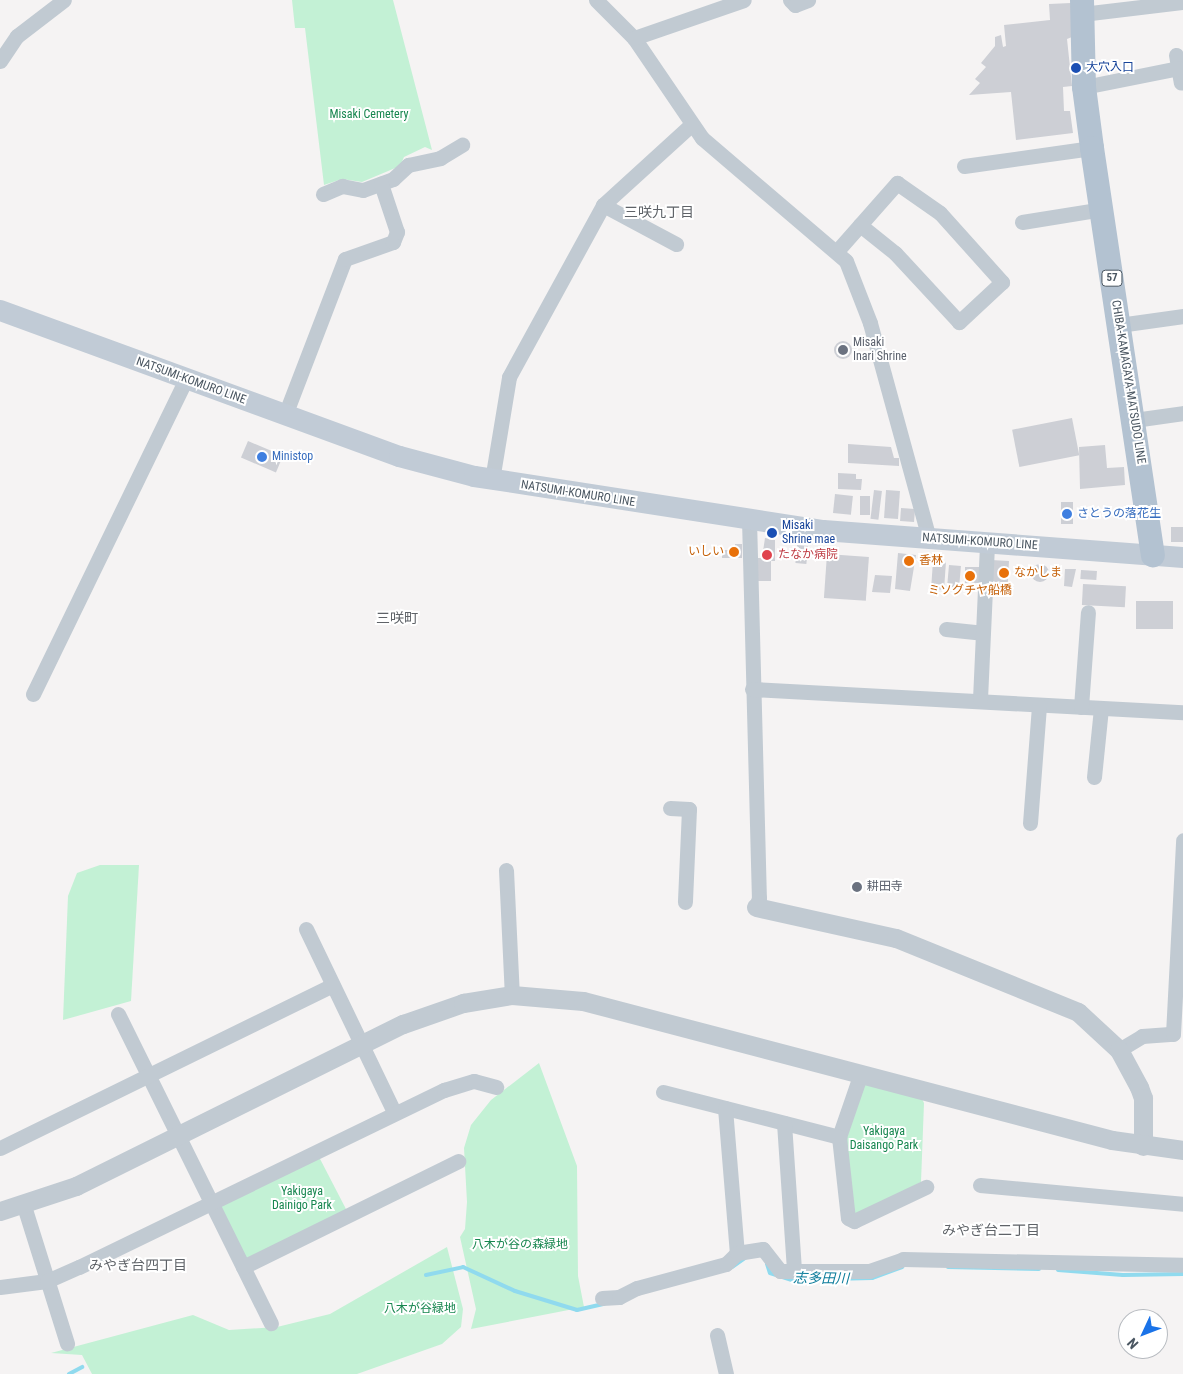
<!DOCTYPE html>
<meta charset="utf-8">
<style>
body{margin:0}
#map{position:relative;width:1183px;height:1374px;overflow:hidden;background:#f5f3f3;font-family:"Roboto Condensed","Noto Sans JP",sans-serif}
div>[style]{position:absolute}
.green>*{inset:0;background:#c3f1d5}
.stream>*{height:4px;margin:-2px;padding:0 2px;transform-origin:2px;border-radius:2px;background:#90daee}
.building>*{inset:0;background:#cdcfd5;transform-origin:0 0}
.round{border-radius:50%}
.minor>*{height:15px;margin:-7.5px;padding:0 7.5px;transform-origin:7.5px;border-radius:7.5px;background:#c1cad2}
.tertiary>*{height:19px;margin:-9.5px;padding:0 9.5px;transform-origin:9.5px;border-radius:9.5px;background:#c1cad2}
.secondary>*{height:21px;margin:-10.5px;padding:0 10.5px;transform-origin:10.5px;border-radius:10.5px;background:#c1cbd6}
.primary>*{height:24px;margin:-12px;padding:0 12px;transform-origin:12px;border-radius:12px;background:#b3c2d1}
.dots>*{width:14px;height:14px;translate:-50% -50%;box-sizing:border-box;border:2px solid #fff;border-radius:50%}
span{translate:-50% -50%;white-space:nowrap;text-align:center;line-height:1.15;-webkit-text-stroke:4px #fff;paint-order:stroke}
.shield-label span{padding:1px 4px;background:#fff;border:1px solid;border-radius:4px;-webkit-text-stroke-width:0}
.shield-label{font-size:11px;color:#4a5661;font-weight:700}
.transit-label{font-size:12px;color:#164399}
.left{translate:0 -50%;text-align:left}
.park-label{font-size:12px;color:#17864f}
.worship-label{font-size:12px;color:#5b616d}
.street-label{font-size:12px;color:#4a5661}
.shop-label{font-size:12px;color:#366cbe}
.food-label{font-size:12px;color:#c56008}
.right{translate:-100% -50%;text-align:right}
.health-label{font-size:12px;color:#be3a42}
.neighbourhood-label{font-size:14px;color:#5f6368}
.water-label{font-size:14px;color:#0c7c9b;font-style:italic}
.north{position:absolute;left:1118px;top:1309px;width:50px;height:50px;box-sizing:border-box;background:#fff;border:1px solid #b7bbc0;border-radius:50%;rotate:227deg;font-size:14px;font-weight:700;line-height:20px;text-align:center;color:#4a5661}
.north::after{content:'';display:block;margin:auto;width:18px;height:22px;background:#1a73e8;clip-path:polygon(50% 0,100% 100%,50% 72%,0 100%)}
</style>
<div id="map">
<div class="green">
<div style="clip-path:polygon(292px 0,393px 0,432px 150px,425px 147px,404px 157px,400px 166px,362px 182px,342px 179px,324px 185px,305px 28px,295px 28px)"></div>
<div style="clip-path:polygon(100px 865px,139px 865px,131px 1001px,63px 1020px,68px 896px,77px 873px)"></div>
<div style="clip-path:polygon(539px 1063px,577px 1166px,578px 1276px,584px 1307px,471px 1329px,476px 1309px,460px 1237px,465px 1229px,467px 1202px,464px 1148px,471px 1125px,491px 1100px)"></div>
<div style="clip-path:polygon(865px 1082px,921px 1097px,924px 1103px,921px 1182px,858px 1216px,850px 1213px,845px 1134px)"></div>
<div style="clip-path:polygon(318px 1155px,347px 1211px,249px 1260px,243px 1258px,218px 1209px,221px 1204px)"></div>
<div style="clip-path:polygon(447px 1247px,463px 1309px,461px 1327px,442px 1344px,357px 1374px,92px 1374px,82px 1355px,51px 1353px,193px 1315px,229px 1330px,277px 1327px,330px 1314px)"></div>
</div>
<div class="stream">
<div style="left:767px;top:1264px;width:9px;rotate:72deg"></div>
<div style="left:770px;top:1273px;width:23px;rotate:18deg"></div>
<div style="left:792px;top:1280px;width:80px;rotate:-1.4deg"></div>
<div style="left:872px;top:1278px;width:32px;rotate:-20deg"></div>
<div style="left:732px;top:1267px;width:16px;rotate:-35deg"></div>
<div style="left:948px;top:1267px;width:91px;rotate:1.3deg"></div>
<div style="left:1058px;top:1270px;width:65px;rotate:4.4deg"></div>
<div style="left:1123px;top:1275px;width:60px;rotate:-1deg"></div>
<div style="left:426px;top:1275px;width:38px;rotate:-12deg"></div>
<div style="left:463px;top:1267px;width:57px;rotate:24.8deg"></div>
<div style="left:515px;top:1291px;width:65px;rotate:17deg"></div>
<div style="left:577px;top:1310px;width:28px;rotate:-13deg"></div>
<div style="left:69px;top:1374px;width:15px;rotate:-28deg"></div>
</div>
<div class="building">
<div style="clip-path:polygon(1071px 3px,1072px 37px,1067px 39px,1072px 86px,1063px 87px,1064px 111px,1070px 111px,1073px 133px,1016px 140px,1011px 92px,969px 95px,980px 83px,975px 79px,986px 67px,981px 63px,995px 46px,995px 37px,1001px 35px,1003px 47px,1006px 46px,1004px 25px,1050px 20px,1049px 4px)"></div>
<div class="round" style="left:834px;top:341px;width:18px;height:18px"></div>
<div style="left:1072px;top:418px;width:38px;height:61px;rotate:79deg"></div>
<div style="left:248px;top:441px;width:38px;height:18px;rotate:23deg"></div>
<div style="clip-path:polygon(848px 444px,891px 447px,894px 458px,899px 458px,899px 466px,848px 463px)"></div>
<div style="clip-path:polygon(1105px 445px,1107px 468px,1124px 467px,1125px 485px,1080px 489px,1079px 447px)"></div>
<div style="clip-path:polygon(838px 473px,856px 474px,856px 479px,862px 479px,861px 490px,838px 489px)"></div>
<div style="left:874px;top:490px;width:8px;height:29px;rotate:7deg"></div>
<div style="left:886px;top:490px;width:14px;height:28px;rotate:4deg"></div>
<div style="left:835px;top:494px;width:18px;height:19px;rotate:6deg"></div>
<div style="left:860px;top:496px;width:10px;height:19px"></div>
<div style="left:1061px;top:502px;width:12px;height:22px"></div>
<div style="left:901px;top:508px;width:14px;height:13px;rotate:4deg"></div>
<div style="left:1171px;top:527px;width:12px;height:15px"></div>
<div style="clip-path:polygon(765px 538px,775px 540px,775px 561px,771px 561px,771px 581px,757px 581px,754px 558px,762px 558px)"></div>
<div style="clip-path:polygon(735px 544px,742px 544px,742px 558px,722px 558px,722px 550px,735px 550px)"></div>
<div style="left:797px;top:545px;width:11px;height:18px;rotate:5deg"></div>
<div style="clip-path:polygon(898px 553px,916px 555px,910px 591px,895px 589px)"></div>
<div style="left:827px;top:554px;width:42px;height:44px;rotate:4deg"></div>
<div style="left:991px;top:560px;width:18px;height:26px;rotate:3deg"></div>
<div style="left:933px;top:561px;width:13px;height:28px;rotate:4deg"></div>
<div class="round" style="left:1031px;top:564px;width:18px;height:18px"></div>
<div style="left:949px;top:565px;width:12px;height:22px;rotate:5deg"></div>
<div style="left:965px;top:567px;width:15px;height:16px"></div>
<div style="clip-path:polygon(1065px 569px,1076px 569px,1072px 587px,1064px 586px)"></div>
<div style="left:1081px;top:570px;width:16px;height:9px;rotate:4deg"></div>
<div style="clip-path:polygon(875px 575px,892px 576px,890px 593px,872px 592px)"></div>
<div style="left:1083px;top:584px;width:43px;height:21px;rotate:3deg"></div>
<div style="left:1136px;top:601px;width:37px;height:28px"></div>
</div>
<div class="minor">
<div style="left:596px;top:0;width:54px;rotate:45deg"></div>
<div style="left:634px;top:38px;width:121px;rotate:55.8deg"></div>
<div style="left:702px;top:138px;width:189px;rotate:40.5deg"></div>
<div style="left:846px;top:261px;width:66px;rotate:68.8deg"></div>
<div style="left:870px;top:323px;width:223px;rotate:74.7deg"></div>
<div style="left:790px;top:0;width:7px;rotate:45deg"></div>
<div style="left:795px;top:5px;width:14px;rotate:-21deg"></div>
<div style="left:1082px;top:14px;width:102px;rotate:-6.8deg"></div>
<div style="left:634px;top:38px;width:116px;rotate:-19.1deg"></div>
<div style="left:1176px;top:55px;width:28px;rotate:80deg"></div>
<div style="left:0;top:61px;width:30px;rotate:-56deg"></div>
<div style="left:17px;top:36px;width:59px;rotate:-37.5deg"></div>
<div style="left:1084px;top:87px;width:96px;rotate:-11.4deg"></div>
<div style="left:964px;top:166px;width:129px;rotate:-8deg"></div>
<div style="left:323px;top:194px;width:21px;rotate:-23deg"></div>
<div style="left:342px;top:186px;width:21px;rotate:11deg"></div>
<div style="left:363px;top:190px;width:32px;rotate:-20deg"></div>
<div style="left:393px;top:179px;width:21px;rotate:-43deg"></div>
<div style="left:408px;top:165px;width:33px;rotate:-12deg"></div>
<div style="left:440px;top:158px;width:26px;rotate:-31deg"></div>
<div style="left:603px;top:205px;width:83px;rotate:28.1deg"></div>
<div style="left:1022px;top:222px;width:81px;rotate:-9.2deg"></div>
<div style="left:837px;top:251px;width:91px;rotate:-48.6deg"></div>
<div style="left:897px;top:183px;width:52px;rotate:34.9deg"></div>
<div style="left:940px;top:213px;width:93px;rotate:48.1deg"></div>
<div style="left:1002px;top:282px;width:59px;rotate:137.1deg"></div>
<div style="left:959px;top:322px;width:94px;rotate:-132.8deg"></div>
<div style="left:895px;top:253px;width:45px;rotate:-141.3deg"></div>
<div style="left:1119px;top:325px;width:65px;rotate:-8deg"></div>
<div style="left:285px;top:415px;width:167px;rotate:-69deg"></div>
<div style="left:345px;top:259px;width:51px;rotate:-19.5deg"></div>
<div style="left:393px;top:242px;width:11px;rotate:-68deg"></div>
<div style="left:397px;top:232px;width:51px;rotate:-108.4deg"></div>
<div style="left:1134px;top:420px;width:49px;rotate:-8.1deg"></div>
<div style="left:492px;top:480px;width:104px;rotate:-80.6deg"></div>
<div style="left:509px;top:377px;width:196px;rotate:-61.3deg"></div>
<div style="left:603px;top:205px;width:119px;rotate:-42.3deg"></div>
<div style="left:749px;top:519px;width:379px;rotate:88.5deg"></div>
<div style="left:759px;top:898px;width:9px;rotate:108deg"></div>
<div style="left:946px;top:629px;width:36px;rotate:6deg"></div>
<div style="left:752px;top:689px;width:432px;rotate:3.1deg"></div>
<div style="left:33px;top:694px;width:350px;rotate:-64.1deg"></div>
<div style="left:980px;top:699px;width:157px;rotate:-87.4deg"></div>
<div style="left:1081px;top:707px;width:95px;rotate:-85.8deg"></div>
<div style="left:1094px;top:777px;width:69px;rotate:-84.2deg"></div>
<div style="left:670px;top:808px;width:19px;rotate:3deg"></div>
<div style="left:689px;top:809px;width:93px;rotate:92.5deg"></div>
<div style="left:1030px;top:823px;width:118px;rotate:-85.6deg"></div>
<div style="left:506px;top:870px;width:125px;rotate:87.3deg"></div>
<div style="left:306px;top:929px;width:203px;rotate:64.3deg"></div>
<div style="left:118px;top:1014px;width:345px;rotate:63.7deg"></div>
<div style="left:1119px;top:1050px;width:27px;rotate:-31deg"></div>
<div style="left:1142px;top:1036px;width:31px;rotate:-4deg"></div>
<div style="left:1173px;top:1034px;width:194px;rotate:-87deg"></div>
<div style="left:861px;top:1073px;width:68px;rotate:109deg"></div>
<div style="left:839px;top:1137px;width:81px;rotate:83.7deg"></div>
<div style="left:848px;top:1218px;width:7px;rotate:27deg"></div>
<div style="left:854px;top:1221px;width:80px;rotate:-25.3deg"></div>
<div style="left:663px;top:1092px;width:182px;rotate:14.3deg"></div>
<div style="left:725px;top:1108px;width:145px;rotate:85.3deg"></div>
<div style="left:784px;top:1123px;width:147px;rotate:86.1deg"></div>
<div style="left:0;top:1148px;width:370px;rotate:-26.1deg"></div>
<div style="left:980px;top:1185px;width:204px;rotate:5.3deg"></div>
<div style="left:24px;top:1206px;width:144px;rotate:72.6deg"></div>
<div style="left:243px;top:1267px;width:240px;rotate:-26.2deg"></div>
<div style="left:0;top:1287px;width:47px;rotate:-7.3deg"></div>
<div style="left:47px;top:1281px;width:35px;rotate:-24deg"></div>
<div style="left:79px;top:1267px;width:406px;rotate:-25.9deg"></div>
<div style="left:444px;top:1090px;width:31px;rotate:-17deg"></div>
<div style="left:474px;top:1081px;width:23px;rotate:15deg"></div>
<div style="left:602px;top:1298px;width:17px;rotate:-3deg"></div>
<div style="left:619px;top:1297px;width:20px;rotate:-27deg"></div>
<div style="left:637px;top:1288px;width:92px;rotate:-15.1deg"></div>
<div style="left:726px;top:1264px;width:16px;rotate:-45deg"></div>
<div style="left:737px;top:1253px;width:26px;rotate:-9deg"></div>
<div style="left:763px;top:1249px;width:28px;rotate:52deg"></div>
<div style="left:780px;top:1271px;width:89px"></div>
<div style="left:869px;top:1271px;width:36px;rotate:-19deg"></div>
<div style="left:903px;top:1259px;width:280px;rotate:1.2deg"></div>
<div style="left:717px;top:1335px;width:40px;rotate:77deg"></div>
</div>
<div class="tertiary">
<div style="left:756px;top:907px;width:143px;rotate:12.5deg"></div>
<div style="left:896px;top:938px;width:196px;rotate:22.1deg"></div>
<div style="left:1078px;top:1012px;width:56px;rotate:42.8deg"></div>
<div style="left:1119px;top:1050px;width:42px;rotate:61.6deg"></div>
<div style="left:1139px;top:1087px;width:12px;rotate:70deg"></div>
<div style="left:1143px;top:1098px;width:48px;rotate:90deg"></div>
<div style="left:0;top:1211px;width:80px;rotate:-18.2deg"></div>
<div style="left:76px;top:1186px;width:365px;rotate:-26.4deg"></div>
<div style="left:403px;top:1024px;width:64px;rotate:-19.3deg"></div>
<div style="left:463px;top:1003px;width:50px;rotate:-9.3deg"></div>
<div style="left:512px;top:995px;width:71px;rotate:4.8deg"></div>
<div style="left:583px;top:1001px;width:547px;rotate:14.72deg"></div>
<div style="left:1112px;top:1140px;width:72px;rotate:8deg"></div>
</div>
<div class="secondary">
<div style="left:0;top:310px;width:425px;rotate:20.1deg"></div>
<div style="left:399px;top:456px;width:78px;rotate:14.9deg"></div>
<div style="left:474px;top:476px;width:353px;rotate:8.8deg"></div>
<div style="left:823px;top:530px;width:361px;rotate:4.3deg"></div>
</div>
<div class="primary">
<div style="left:1082px;top:0;width:87px;rotate:88.7deg"></div>
<div style="left:1084px;top:87px;width:62px;rotate:82.5deg"></div>
<div style="left:1092px;top:148px;width:412px;rotate:81.5deg"></div>
</div>
<div class="dots">
<div style="left:1076px;top:68px;background:#1a4fb4"></div>
<div style="left:843px;top:350px;background:#6b7280"></div>
<div style="left:262px;top:457px;background:#3f7fe0"></div>
<div style="left:1067px;top:514px;background:#3f7fe0"></div>
<div style="left:772px;top:533px;background:#1a4fb4"></div>
<div style="left:734px;top:552px;background:#e8710a"></div>
<div style="left:767px;top:555px;background:#e0444e"></div>
<div style="left:909px;top:561px;background:#e8710a"></div>
<div style="left:1004px;top:573px;background:#e8710a"></div>
<div style="left:970px;top:576px;background:#e8710a"></div>
<div style="left:857px;top:887px;background:#6b7280"></div>
</div>
<div class="shield-label">
<span style="left:1112px;top:278px">57</span>
</div>
<div class="transit-label">
<span class="left" style="left:1086px;top:68px">大穴入口</span>
<span class="left" style="left:782px;top:533px">Misaki<br>Shrine mae</span>
</div>
<div class="park-label">
<span style="left:369px;top:115px">Misaki Cemetery</span>
<span style="left:884px;top:1139px">Yakigaya<br>Daisango Park</span>
<span style="left:302px;top:1199px">Yakigaya<br>Dainigo Park</span>
<span style="left:520px;top:1245px">八木が谷の森緑地</span>
<span style="left:420px;top:1309px">八木が谷緑地</span>
</div>
<div class="worship-label">
<span class="left" style="left:853px;top:350px">Misaki<br>Inari Shrine</span>
<span class="left" style="left:867px;top:887px">耕田寺</span>
</div>
<div class="street-label">
<span style="left:191px;top:381px;rotate:20deg">NATSUMI-KOMURO LINE</span>
<span style="left:1128px;top:382px;rotate:81deg">CHIBA-KAMAGAYA-MATSUDO LINE</span>
<span style="left:578px;top:494px;rotate:9deg">NATSUMI-KOMURO LINE</span>
<span style="left:980px;top:542px;rotate:4deg">NATSUMI-KOMURO LINE</span>
</div>
<div class="shop-label">
<span class="left" style="left:272px;top:457px">Ministop</span>
<span class="left" style="left:1077px;top:514px">さとうの落花生</span>
</div>
<div class="food-label">
<span class="right" style="left:724px;top:552px">いしい</span>
<span class="left" style="left:919px;top:561px">香林</span>
<span class="left" style="left:1014px;top:573px">なかしま</span>
<span style="left:970px;top:591px">ミソグチヤ船橋</span>
</div>
<div class="health-label">
<span class="left" style="left:778px;top:555px">たなか病院</span>
</div>
<div class="neighbourhood-label">
<span style="left:659px;top:212px">三咲九丁目</span>
<span style="left:397px;top:618px">三咲町</span>
<span style="left:991px;top:1230px">みやぎ台二丁目</span>
<span style="left:138px;top:1265px">みやぎ台四丁目</span>
</div>
<div class="water-label">
<span style="left:821px;top:1278px;rotate:1deg">志多田川</span>
</div>
<div class="north">N</div>
</div>
